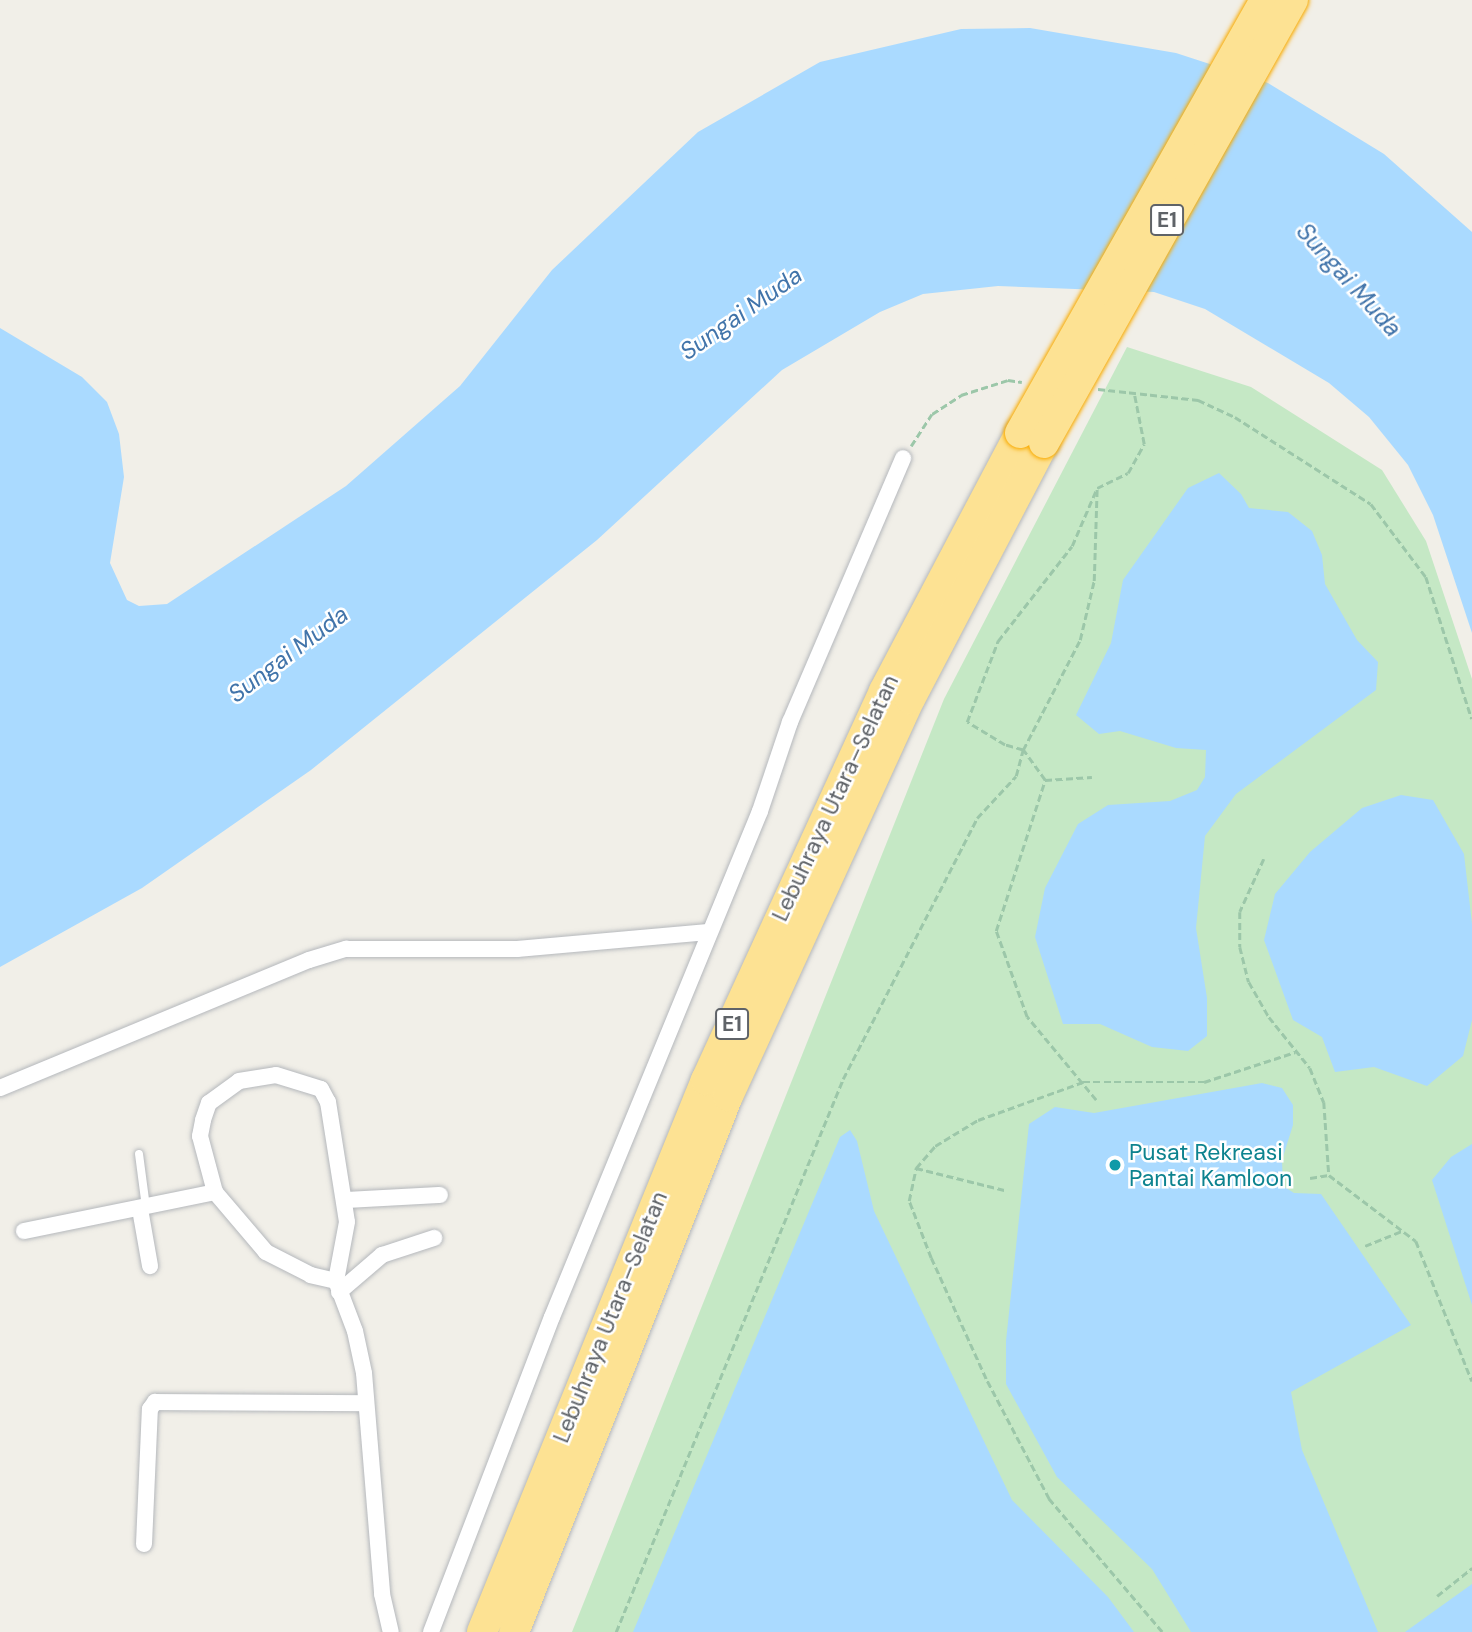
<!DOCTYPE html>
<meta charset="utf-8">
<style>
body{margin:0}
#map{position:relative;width:1472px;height:1632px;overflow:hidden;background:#f1efe8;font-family:"DM Sans",sans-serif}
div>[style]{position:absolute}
.green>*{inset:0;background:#c5e8c5}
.water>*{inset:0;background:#aadaff}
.path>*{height:2.5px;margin-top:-1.25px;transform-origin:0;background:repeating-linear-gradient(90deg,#9cc7a9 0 7px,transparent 0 10.5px)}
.roads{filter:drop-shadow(0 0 2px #b5b8bc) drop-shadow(0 0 2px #b5b8bc)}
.lane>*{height:8px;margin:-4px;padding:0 4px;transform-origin:4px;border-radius:4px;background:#fff}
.street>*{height:16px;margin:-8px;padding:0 8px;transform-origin:8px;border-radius:8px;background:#fff}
.highway>*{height:30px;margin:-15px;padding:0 15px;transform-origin:15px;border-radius:15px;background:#fde293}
.bridges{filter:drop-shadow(0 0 2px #f9ab00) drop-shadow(0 0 2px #f9ab00)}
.highway-bridge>*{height:30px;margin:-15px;padding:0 15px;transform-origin:15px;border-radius:15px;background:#fde293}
.dots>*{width:19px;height:19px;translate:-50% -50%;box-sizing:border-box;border:4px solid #fff;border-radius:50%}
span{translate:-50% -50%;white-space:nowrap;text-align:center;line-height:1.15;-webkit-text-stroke:5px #fff;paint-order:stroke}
.shield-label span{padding:2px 5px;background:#fff;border:2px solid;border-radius:5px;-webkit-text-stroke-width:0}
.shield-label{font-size:21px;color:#5f6368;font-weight:700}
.street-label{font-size:23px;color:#5f6368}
.culture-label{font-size:23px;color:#0d838f}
.left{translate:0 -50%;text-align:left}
.water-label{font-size:24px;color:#4174aa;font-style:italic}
</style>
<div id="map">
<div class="green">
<div style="clip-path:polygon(1127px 347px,1251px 387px,1382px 470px,1426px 541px,1472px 679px,1472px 1632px,572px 1632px,944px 699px)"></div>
</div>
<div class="water">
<div style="clip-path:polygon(1030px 28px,1176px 53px,1268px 83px,1384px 154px,1472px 232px,1472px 633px,1433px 515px,1408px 465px,1369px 417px,1329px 383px,1205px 309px,1154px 292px,998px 286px,923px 294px,880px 312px,782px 370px,597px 540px,311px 770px,142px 888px,0 967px,0 328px,82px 377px,107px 402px,119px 434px,124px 477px,110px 563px,127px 600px,139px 606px,167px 604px,346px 486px,460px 386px,552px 270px,698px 132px,820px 62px,961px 29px)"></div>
<div style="clip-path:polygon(1219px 473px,1241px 494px,1249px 508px,1288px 512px,1312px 531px,1322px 555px,1325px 584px,1357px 640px,1378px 662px,1376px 690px,1236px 794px,1205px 836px,1196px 928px,1207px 998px,1207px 1036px,1188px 1051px,1152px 1047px,1100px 1024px,1063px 1024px,1035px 937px,1045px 888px,1078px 824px,1108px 805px,1170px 801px,1197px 790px,1205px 777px,1206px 750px,1176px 748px,1120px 731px,1099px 734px,1076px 715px,1111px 643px,1123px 580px,1188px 488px)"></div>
<div style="clip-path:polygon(1401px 795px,1433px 800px,1464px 854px,1472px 924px,1472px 1020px,1463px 1056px,1427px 1086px,1374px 1067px,1335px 1072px,1322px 1037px,1293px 1020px,1264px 940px,1275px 894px,1310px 852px,1362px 808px)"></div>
<div style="clip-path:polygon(1262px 1083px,1282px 1088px,1293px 1105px,1293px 1125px,1282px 1160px,1283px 1186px,1294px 1193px,1321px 1194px,1411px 1325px,1291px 1392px,1302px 1450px,1378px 1632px,1191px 1632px,1152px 1569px,1057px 1477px,1006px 1384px,1006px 1341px,1029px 1124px,1055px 1107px,1094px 1113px)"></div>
<div style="clip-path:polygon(850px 1130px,857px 1141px,874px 1211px,1012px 1500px,1108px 1597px,1134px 1632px,633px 1632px,840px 1137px)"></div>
<div style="clip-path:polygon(1472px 1144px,1472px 1305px,1432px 1180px,1451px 1157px)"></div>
<div style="clip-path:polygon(1472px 1584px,1472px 1632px,1405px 1632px)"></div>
</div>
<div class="path">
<div style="left:1098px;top:389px;width:101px;rotate:6.3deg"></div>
<div style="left:1198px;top:400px;width:41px;rotate:24.7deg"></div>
<div style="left:1235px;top:417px;width:161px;rotate:32.6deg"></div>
<div style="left:1371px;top:504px;width:91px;rotate:53deg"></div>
<div style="left:1426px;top:577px;width:149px;rotate:72.1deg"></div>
<div style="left:911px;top:446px;width:38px;rotate:-57deg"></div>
<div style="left:932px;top:414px;width:35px;rotate:-33deg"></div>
<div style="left:961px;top:395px;width:49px;rotate:-17.7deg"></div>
<div style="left:1008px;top:380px;width:14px;rotate:8deg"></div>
<div style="left:1045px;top:780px;width:47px;rotate:-3.7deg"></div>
<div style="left:1264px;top:859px;width:58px;rotate:114.4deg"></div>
<div style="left:1240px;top:912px;width:35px;rotate:90deg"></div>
<div style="left:1240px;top:947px;width:36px;rotate:76deg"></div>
<div style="left:1249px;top:982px;width:40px;rotate:60.3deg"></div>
<div style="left:1269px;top:1017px;width:65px;rotate:51.2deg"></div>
<div style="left:1310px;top:1068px;width:37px;rotate:68deg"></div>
<div style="left:1324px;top:1102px;width:73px;rotate:86.1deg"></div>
<div style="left:1329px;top:1175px;width:109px;rotate:37.2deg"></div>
<div style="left:1416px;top:1241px;width:151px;rotate:68.2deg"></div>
<div style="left:1096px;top:1100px;width:108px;rotate:-129.7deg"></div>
<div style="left:1027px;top:1017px;width:91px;rotate:-109.8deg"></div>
<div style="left:996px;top:931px;width:159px;rotate:-72deg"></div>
<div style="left:1045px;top:780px;width:37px;rotate:-126deg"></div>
<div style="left:1023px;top:750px;width:19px;rotate:-164deg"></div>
<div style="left:1005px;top:745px;width:44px;rotate:-148.8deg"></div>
<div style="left:967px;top:722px;width:87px;rotate:-69.1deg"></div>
<div style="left:998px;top:641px;width:120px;rotate:-52.1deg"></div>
<div style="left:1072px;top:546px;width:63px;rotate:-66.7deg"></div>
<div style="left:1097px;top:488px;width:34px;rotate:-26deg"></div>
<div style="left:1128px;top:473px;width:33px;rotate:-61deg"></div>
<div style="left:1144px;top:444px;width:52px;rotate:-101.1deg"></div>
<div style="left:916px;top:1168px;width:91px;rotate:14deg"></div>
<div style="left:1310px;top:1178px;width:19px;rotate:-9deg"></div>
<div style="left:1365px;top:1246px;width:42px;rotate:-22.3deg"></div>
<div style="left:1437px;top:1596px;width:45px;rotate:-38.7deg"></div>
<div style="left:616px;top:1632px;width:598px;rotate:-67.68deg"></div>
<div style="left:843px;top:1079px;width:293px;rotate:-62.8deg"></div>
<div style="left:977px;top:818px;width:57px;rotate:-47.1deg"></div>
<div style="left:1016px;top:776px;width:27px;rotate:-75deg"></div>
<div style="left:1023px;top:750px;width:124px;rotate:-62.6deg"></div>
<div style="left:1080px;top:640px;width:61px;rotate:-76.7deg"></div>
<div style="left:1094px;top:581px;width:93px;rotate:-88.2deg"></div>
<div style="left:1162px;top:1632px;width:175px;rotate:-130.4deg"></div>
<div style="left:1049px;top:1499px;width:136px;rotate:-117.7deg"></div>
<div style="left:986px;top:1379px;width:133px;rotate:-114.4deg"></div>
<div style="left:931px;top:1258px;width:61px;rotate:-111.1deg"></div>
<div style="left:909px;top:1201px;width:34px;rotate:-78deg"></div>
<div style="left:916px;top:1168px;width:29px;rotate:-49deg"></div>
<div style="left:935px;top:1146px;width:50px;rotate:-31.2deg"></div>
<div style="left:978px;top:1120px;width:112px;rotate:-19.9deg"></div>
<div style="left:1083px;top:1082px;width:121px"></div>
<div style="left:1204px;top:1082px;width:96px;rotate:-18.2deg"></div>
</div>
<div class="roads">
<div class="lane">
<div style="left:139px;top:1154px;width:53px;rotate:82.5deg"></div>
</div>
<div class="street">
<div style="left:0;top:1088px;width:334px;rotate:-22.5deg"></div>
<div style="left:309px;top:960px;width:39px;rotate:-17deg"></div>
<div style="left:346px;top:949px;width:171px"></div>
<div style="left:517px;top:949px;width:192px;rotate:-5.1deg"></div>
<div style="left:345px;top:1200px;width:95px;rotate:-3deg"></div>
<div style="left:140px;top:1209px;width:58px;rotate:80deg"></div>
<div style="left:24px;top:1231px;width:195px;rotate:-11.5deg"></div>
<div style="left:336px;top:1281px;width:26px;rotate:-167deg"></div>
<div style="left:311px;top:1275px;width:51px;rotate:-152.9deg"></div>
<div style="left:266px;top:1252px;width:79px;rotate:-130.4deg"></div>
<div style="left:215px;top:1192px;width:58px;rotate:-105deg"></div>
<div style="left:200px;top:1136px;width:16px;rotate:-79deg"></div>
<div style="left:203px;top:1120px;width:18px;rotate:-71deg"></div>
<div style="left:209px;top:1103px;width:37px;rotate:-36deg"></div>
<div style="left:239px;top:1081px;width:37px;rotate:-9deg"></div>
<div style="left:276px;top:1075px;width:47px;rotate:17.3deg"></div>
<div style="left:321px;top:1089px;width:15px;rotate:62deg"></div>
<div style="left:328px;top:1102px;width:121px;rotate:81deg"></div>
<div style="left:347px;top:1222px;width:60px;rotate:100.6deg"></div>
<div style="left:336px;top:1281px;width:53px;rotate:69.2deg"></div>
<div style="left:355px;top:1331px;width:43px;rotate:77.9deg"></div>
<div style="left:364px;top:1373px;width:222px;rotate:85.3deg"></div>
<div style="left:382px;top:1594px;width:39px;rotate:77deg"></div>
<div style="left:339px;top:1292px;width:57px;rotate:-40.7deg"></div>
<div style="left:382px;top:1255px;width:55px;rotate:-18.1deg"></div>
<div style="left:144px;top:1544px;width:135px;rotate:-87.5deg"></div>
<div style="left:150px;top:1409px;width:9px;rotate:-54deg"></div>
<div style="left:155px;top:1402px;width:210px;rotate:0.3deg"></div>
<div style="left:431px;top:1632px;width:337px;rotate:-69deg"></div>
<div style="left:552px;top:1317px;width:547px;rotate:-67.65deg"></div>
<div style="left:760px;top:811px;width:94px;rotate:-71.4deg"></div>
<div style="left:790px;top:722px;width:287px;rotate:-66.8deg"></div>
</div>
<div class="highway">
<div style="left:482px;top:1632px;width:596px;rotate:-67.91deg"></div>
<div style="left:706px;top:1080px;width:428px;rotate:-65.4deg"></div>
<div style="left:884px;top:691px;width:292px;rotate:-62.2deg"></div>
<div style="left:514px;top:1632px;width:577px;rotate:-68.24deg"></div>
<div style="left:728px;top:1096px;width:437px;rotate:-65.4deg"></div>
<div style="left:910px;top:699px;width:289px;rotate:-62.4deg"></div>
</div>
</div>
<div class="bridges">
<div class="highway-bridge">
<div style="left:1020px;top:433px;width:498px;rotate:-60.5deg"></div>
<div style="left:1044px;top:443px;width:508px;rotate:-60.66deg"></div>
</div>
</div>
<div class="dots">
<div style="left:1115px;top:1165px;background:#0f9aa8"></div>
</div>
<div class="shield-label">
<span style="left:1167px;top:220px">E1</span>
<span style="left:732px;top:1024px">E1</span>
</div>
<div class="street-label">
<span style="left:835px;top:798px;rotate:-65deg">Lebuhraya Utara–Selatan</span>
<span style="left:610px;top:1317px;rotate:-68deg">Lebuhraya Utara–Selatan</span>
</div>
<div class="culture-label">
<span class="left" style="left:1129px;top:1165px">Pusat Rekreasi<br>Pantai Kamloon</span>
</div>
<div class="water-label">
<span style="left:1349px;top:280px;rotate:48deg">Sungai Muda</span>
<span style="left:741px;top:313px;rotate:-35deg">Sungai Muda</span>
<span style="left:288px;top:654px;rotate:-37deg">Sungai Muda</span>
</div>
</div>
